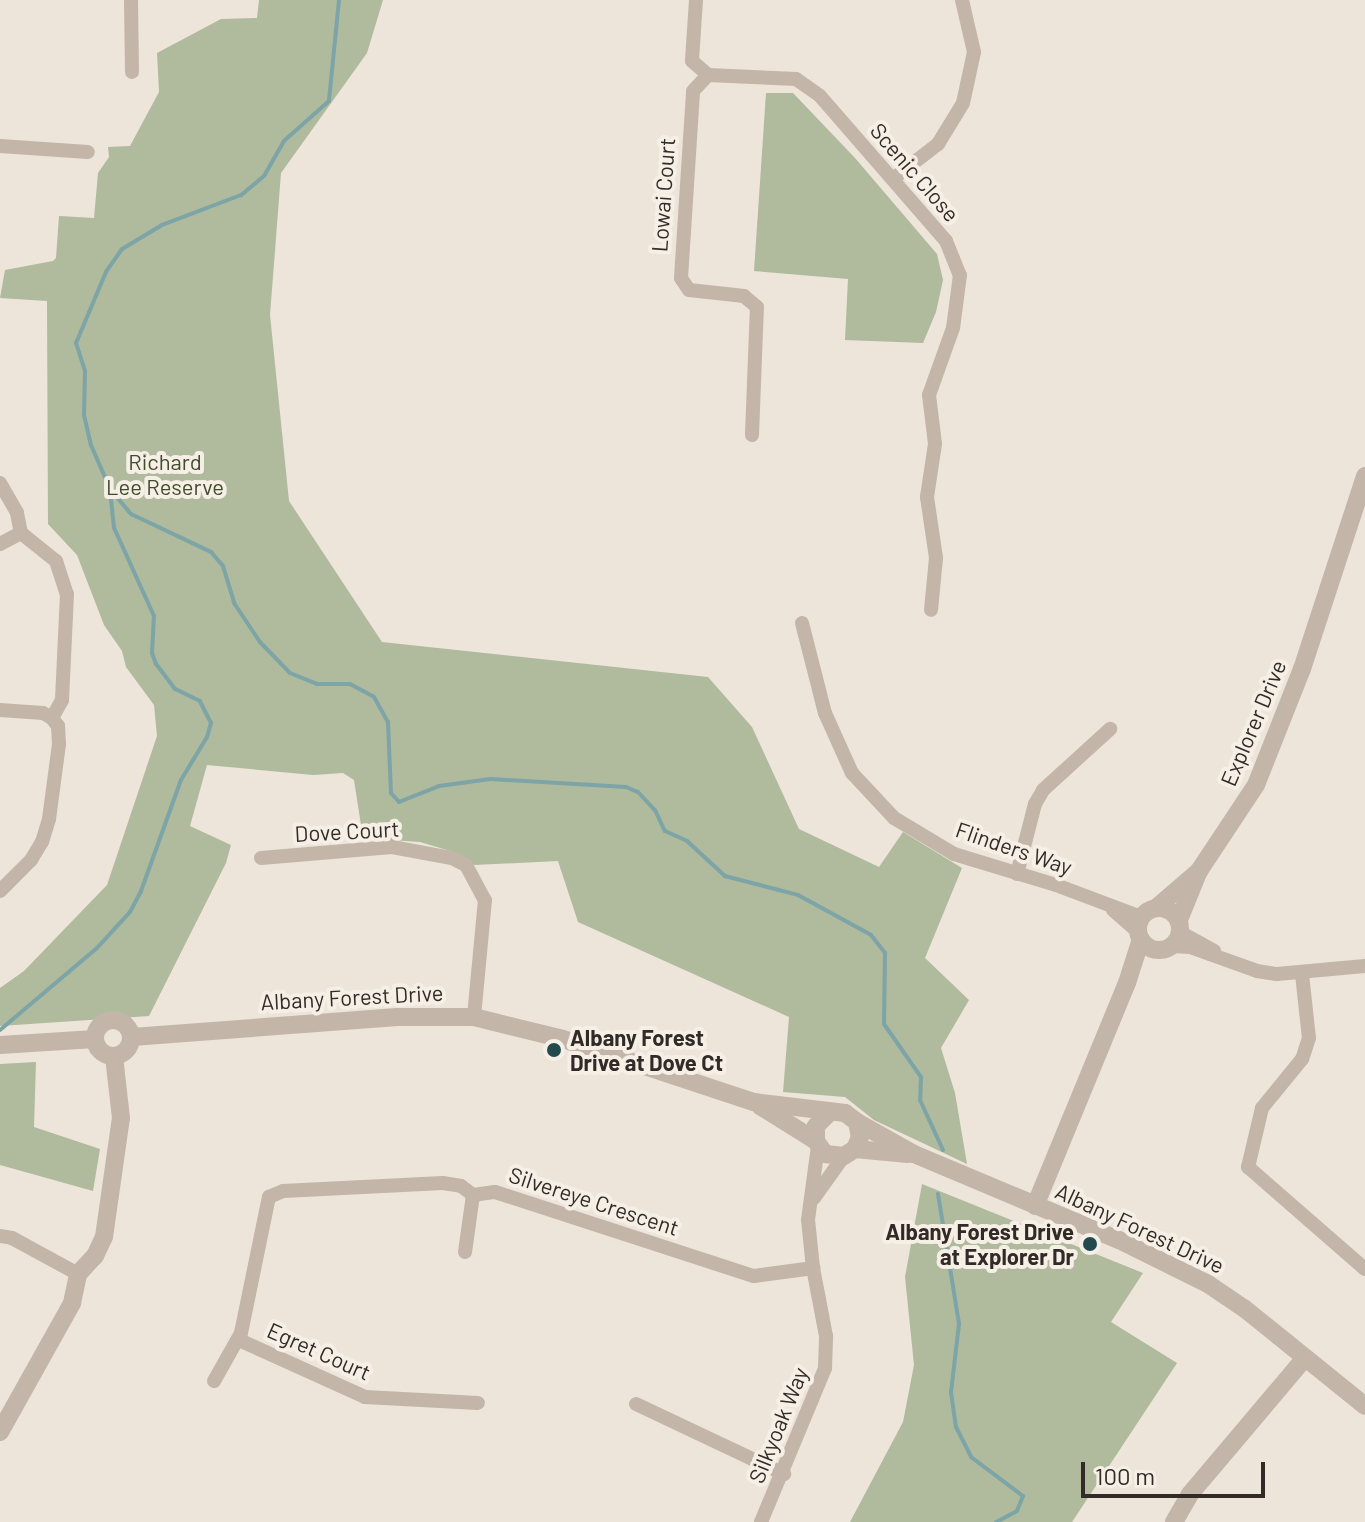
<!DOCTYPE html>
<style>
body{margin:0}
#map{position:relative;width:1365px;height:1522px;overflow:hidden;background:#ede4da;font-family:Barlow,sans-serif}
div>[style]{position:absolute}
.green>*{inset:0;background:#b0ba9d}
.stream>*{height:4px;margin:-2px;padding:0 2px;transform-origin:2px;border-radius:2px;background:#7da4a6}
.minor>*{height:14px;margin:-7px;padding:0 7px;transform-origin:7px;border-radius:7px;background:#c3b5a8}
.tertiary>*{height:18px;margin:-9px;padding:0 9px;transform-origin:9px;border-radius:9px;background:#c3b5a8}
.tertiary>.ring{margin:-9px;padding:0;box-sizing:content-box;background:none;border:18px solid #c3b5a8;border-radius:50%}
.dots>*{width:22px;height:22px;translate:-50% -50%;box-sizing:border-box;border:4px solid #f6efe6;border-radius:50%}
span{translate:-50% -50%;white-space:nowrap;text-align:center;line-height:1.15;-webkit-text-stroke:8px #f6efe6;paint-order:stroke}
.street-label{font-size:22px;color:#322a27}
.park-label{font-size:22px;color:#414c2e}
.poi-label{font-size:22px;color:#322a27;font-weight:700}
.left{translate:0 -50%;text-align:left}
.right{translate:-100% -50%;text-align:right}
.scale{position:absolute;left:1081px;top:1462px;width:184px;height:36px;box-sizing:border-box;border:4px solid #322a27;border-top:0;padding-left:10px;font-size:24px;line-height:28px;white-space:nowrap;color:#322a27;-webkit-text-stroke:6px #f6efe6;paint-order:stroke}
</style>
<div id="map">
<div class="green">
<div style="clip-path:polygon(259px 0,383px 0,367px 53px,281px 173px,270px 315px,289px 501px,382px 642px,708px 677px,752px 727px,799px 829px,879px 867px,903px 832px,962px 868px,925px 958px,969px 1000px,941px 1048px,955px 1093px,967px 1164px,874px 1120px,845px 1097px,783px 1092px,789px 1017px,578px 922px,558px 861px,474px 865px,457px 853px,420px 842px,363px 838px,354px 780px,343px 773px,313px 775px,207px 765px,190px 826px,231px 845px,226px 863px,149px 1016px,0 1026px,0 988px,24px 971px,107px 885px,157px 736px,154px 705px,126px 667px,122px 651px,104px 625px,77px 555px,48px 524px,47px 301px,0 298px,5px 270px,53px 261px,56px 258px,59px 216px,94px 218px,98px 173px,109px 157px,108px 147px,130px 146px,159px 92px,157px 53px,221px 19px,257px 18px)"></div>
<div style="clip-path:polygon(766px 93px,793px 93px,855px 158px,937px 254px,943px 280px,936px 312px,923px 343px,845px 340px,848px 279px,754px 271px)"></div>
<div style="clip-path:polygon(36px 1062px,34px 1127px,100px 1149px,93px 1191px,0 1165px,0 1064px)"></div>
<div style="clip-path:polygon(922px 1184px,1143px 1273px,1111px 1322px,1177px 1363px,1072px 1522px,850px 1522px,903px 1422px,914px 1365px,905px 1277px)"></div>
</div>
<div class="stream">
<div style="left:339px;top:0;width:101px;rotate:95.7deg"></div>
<div style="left:329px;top:101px;width:60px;rotate:138.4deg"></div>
<div style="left:284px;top:141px;width:40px;rotate:119.7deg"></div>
<div style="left:264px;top:176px;width:30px;rotate:140deg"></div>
<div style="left:241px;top:195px;width:85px;rotate:159.2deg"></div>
<div style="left:162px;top:225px;width:47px;rotate:149deg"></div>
<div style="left:122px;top:249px;width:28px;rotate:125deg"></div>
<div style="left:106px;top:272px;width:77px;rotate:112.9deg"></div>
<div style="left:76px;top:343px;width:29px;rotate:72deg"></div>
<div style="left:85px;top:371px;width:44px;rotate:91.3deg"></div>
<div style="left:84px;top:415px;width:31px;rotate:77deg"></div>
<div style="left:91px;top:445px;width:48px;rotate:66.6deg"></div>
<div style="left:110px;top:489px;width:33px;rotate:50deg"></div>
<div style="left:131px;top:514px;width:89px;rotate:25.4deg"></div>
<div style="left:211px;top:552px;width:18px;rotate:49deg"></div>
<div style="left:223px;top:566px;width:39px;rotate:73deg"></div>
<div style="left:234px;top:603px;width:47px;rotate:56.3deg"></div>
<div style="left:260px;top:642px;width:43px;rotate:45.9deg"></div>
<div style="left:290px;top:673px;width:29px;rotate:22deg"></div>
<div style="left:317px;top:684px;width:33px"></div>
<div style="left:350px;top:684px;width:27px;rotate:28deg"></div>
<div style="left:374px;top:697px;width:29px;rotate:61deg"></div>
<div style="left:388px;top:722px;width:71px;rotate:87.6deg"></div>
<div style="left:391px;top:793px;width:12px;rotate:48deg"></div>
<div style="left:399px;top:802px;width:43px;rotate:-21.8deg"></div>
<div style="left:439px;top:786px;width:52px;rotate:-7.7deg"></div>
<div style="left:491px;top:779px;width:135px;rotate:3.4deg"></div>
<div style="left:626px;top:787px;width:13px;rotate:23deg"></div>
<div style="left:638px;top:792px;width:25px;rotate:47deg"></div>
<div style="left:655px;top:810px;width:23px;rotate:65deg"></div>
<div style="left:665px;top:831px;width:24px;rotate:24deg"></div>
<div style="left:687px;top:841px;width:52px;rotate:42.6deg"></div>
<div style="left:725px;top:876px;width:75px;rotate:14.6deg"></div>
<div style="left:798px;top:895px;width:83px;rotate:28.7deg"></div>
<div style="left:871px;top:935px;width:23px;rotate:52deg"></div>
<div style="left:885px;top:953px;width:71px;rotate:90.8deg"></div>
<div style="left:884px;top:1024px;width:65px;rotate:55.1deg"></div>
<div style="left:921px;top:1077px;width:23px;rotate:92deg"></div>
<div style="left:920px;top:1100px;width:55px;rotate:65.3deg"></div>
<div style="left:0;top:1030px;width:127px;rotate:-40.2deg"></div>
<div style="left:97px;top:948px;width:49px;rotate:-47.5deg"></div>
<div style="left:130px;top:912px;width:24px;rotate:-62deg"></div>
<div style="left:141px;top:891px;width:118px;rotate:-70.2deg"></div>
<div style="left:181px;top:780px;width:50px;rotate:-58.8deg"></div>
<div style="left:207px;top:737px;width:15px;rotate:-74deg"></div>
<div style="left:211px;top:723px;width:25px;rotate:-117deg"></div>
<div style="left:200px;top:701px;width:28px;rotate:-154deg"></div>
<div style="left:175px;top:689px;width:31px;rotate:-127deg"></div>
<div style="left:156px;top:664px;width:12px;rotate:-110deg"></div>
<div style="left:152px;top:653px;width:37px;rotate:-87deg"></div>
<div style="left:154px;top:616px;width:97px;rotate:-114.4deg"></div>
<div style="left:114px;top:528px;width:37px;rotate:-96deg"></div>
<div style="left:938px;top:1194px;width:132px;rotate:80.8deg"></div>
<div style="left:959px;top:1324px;width:68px;rotate:96.7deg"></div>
<div style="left:951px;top:1392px;width:35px;rotate:82deg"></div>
<div style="left:956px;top:1427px;width:34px;rotate:63deg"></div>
<div style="left:971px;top:1457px;width:65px;rotate:36.9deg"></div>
<div style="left:1023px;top:1496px;width:16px;rotate:112deg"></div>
<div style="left:1017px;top:1511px;width:24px;rotate:152deg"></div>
</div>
<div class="minor">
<div style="left:131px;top:0;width:72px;rotate:89.2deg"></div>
<div style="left:696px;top:0;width:61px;rotate:93.8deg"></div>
<div style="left:692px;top:61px;width:21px;rotate:41deg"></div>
<div style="left:0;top:146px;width:88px;rotate:3.9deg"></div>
<div style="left:894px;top:178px;width:56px;rotate:-37.7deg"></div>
<div style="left:938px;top:144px;width:48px;rotate:-58.6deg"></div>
<div style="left:963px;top:103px;width:52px;rotate:-77.8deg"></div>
<div style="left:974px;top:52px;width:53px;rotate:-103deg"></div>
<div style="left:752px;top:435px;width:128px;rotate:-87.8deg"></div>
<div style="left:757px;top:307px;width:17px;rotate:-140deg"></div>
<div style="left:744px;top:296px;width:55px;rotate:-173.8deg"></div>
<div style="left:689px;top:290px;width:14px;rotate:-124deg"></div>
<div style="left:681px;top:278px;width:187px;rotate:-86.3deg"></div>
<div style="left:693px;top:91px;width:22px;rotate:-47deg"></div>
<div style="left:708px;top:75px;width:88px;rotate:2.6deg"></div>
<div style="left:796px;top:79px;width:29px;rotate:35deg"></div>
<div style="left:820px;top:96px;width:192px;rotate:49deg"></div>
<div style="left:946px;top:241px;width:37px;rotate:68deg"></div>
<div style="left:960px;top:275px;width:53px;rotate:97.5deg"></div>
<div style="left:953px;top:328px;width:71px;rotate:109.7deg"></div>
<div style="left:929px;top:395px;width:49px;rotate:83deg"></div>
<div style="left:935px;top:444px;width:54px;rotate:98.6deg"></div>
<div style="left:927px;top:497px;width:62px;rotate:81.6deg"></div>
<div style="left:936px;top:558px;width:52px;rotate:95.5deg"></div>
<div style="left:0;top:483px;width:34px;rotate:60deg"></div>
<div style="left:17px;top:513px;width:20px;rotate:79deg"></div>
<div style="left:21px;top:533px;width:45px;rotate:38.7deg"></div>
<div style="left:56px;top:561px;width:35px;rotate:72deg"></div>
<div style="left:67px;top:594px;width:106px;rotate:92.7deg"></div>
<div style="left:62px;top:700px;width:21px;rotate:119deg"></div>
<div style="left:0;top:544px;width:24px;rotate:-28deg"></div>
<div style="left:802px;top:623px;width:93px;rotate:75.7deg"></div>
<div style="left:825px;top:713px;width:66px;rotate:65.8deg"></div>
<div style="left:852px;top:773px;width:62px;rotate:47deg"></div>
<div style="left:894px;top:818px;width:70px;rotate:31deg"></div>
<div style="left:954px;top:854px;width:107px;rotate:16.9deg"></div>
<div style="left:1056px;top:885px;width:91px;rotate:20.6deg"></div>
<div style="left:0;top:710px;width:43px;rotate:4deg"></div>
<div style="left:43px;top:713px;width:10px;rotate:29deg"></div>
<div style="left:261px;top:858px;width:131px;rotate:-4.8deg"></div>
<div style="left:392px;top:847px;width:61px;rotate:10.4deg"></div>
<div style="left:452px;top:858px;width:16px;rotate:27deg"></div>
<div style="left:466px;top:865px;width:40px;rotate:62deg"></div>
<div style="left:485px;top:900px;width:118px;rotate:95.4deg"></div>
<div style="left:1017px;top:874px;width:72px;rotate:-75.6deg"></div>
<div style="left:1035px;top:804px;width:16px;rotate:-60deg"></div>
<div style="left:1043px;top:790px;width:91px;rotate:-42.3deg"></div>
<div style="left:0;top:891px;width:44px;rotate:-45deg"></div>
<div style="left:31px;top:860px;width:21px;rotate:-59deg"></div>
<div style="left:42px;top:842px;width:24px;rotate:-73deg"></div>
<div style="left:49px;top:819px;width:76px;rotate:-82.4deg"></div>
<div style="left:59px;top:744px;width:18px;rotate:-93deg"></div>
<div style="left:58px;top:726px;width:10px;rotate:-127deg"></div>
<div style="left:1113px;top:910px;width:33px;rotate:41deg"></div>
<div style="left:1180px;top:932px;width:39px;rotate:29deg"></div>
<div style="left:1172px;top:946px;width:18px;rotate:3deg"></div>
<div style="left:1190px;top:947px;width:71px;rotate:19.7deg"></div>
<div style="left:1257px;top:971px;width:20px;rotate:9deg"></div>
<div style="left:1277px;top:974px;width:88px;rotate:-5.2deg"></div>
<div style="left:1302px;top:974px;width:64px;rotate:83.8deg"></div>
<div style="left:1309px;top:1038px;width:22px;rotate:108deg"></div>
<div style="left:1302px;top:1059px;width:63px;rotate:129.2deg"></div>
<div style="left:1262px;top:1108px;width:61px;rotate:103.3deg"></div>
<div style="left:1248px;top:1167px;width:155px;rotate:41.1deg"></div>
<div style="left:814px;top:1198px;width:52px;rotate:-54.5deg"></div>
<div style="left:0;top:1236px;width:12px;rotate:9deg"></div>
<div style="left:12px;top:1238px;width:75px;rotate:28.6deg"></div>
<div style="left:465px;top:1252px;width:58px;rotate:-82deg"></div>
<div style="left:239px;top:1340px;width:138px;rotate:24.3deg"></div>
<div style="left:365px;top:1397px;width:113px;rotate:3deg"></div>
<div style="left:214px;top:1381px;width:55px;rotate:-60.6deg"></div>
<div style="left:241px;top:1333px;width:139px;rotate:-78.4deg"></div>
<div style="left:269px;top:1197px;width:15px;rotate:-23deg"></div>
<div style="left:283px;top:1191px;width:160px;rotate:-2.9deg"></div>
<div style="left:443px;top:1183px;width:18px;rotate:9deg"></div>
<div style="left:461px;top:1186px;width:15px;rotate:37deg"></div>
<div style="left:473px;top:1195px;width:22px;rotate:-8deg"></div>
<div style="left:495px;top:1192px;width:272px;rotate:18deg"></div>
<div style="left:754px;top:1276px;width:60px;rotate:-7.7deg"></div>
<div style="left:636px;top:1404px;width:164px;rotate:25.3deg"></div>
<div style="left:761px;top:1522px;width:167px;rotate:-67.4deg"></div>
<div style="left:825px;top:1368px;width:32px;rotate:-88deg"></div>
<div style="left:826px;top:1336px;width:69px;rotate:-100.8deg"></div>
<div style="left:813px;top:1268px;width:48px;rotate:-95.9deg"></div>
<div style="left:808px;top:1220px;width:75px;rotate:-82.3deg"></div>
</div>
<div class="tertiary">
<div class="ring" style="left:1138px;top:908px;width:24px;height:24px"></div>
<div style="left:1156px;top:908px;width:57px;rotate:-40.7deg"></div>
<div style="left:1199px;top:871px;width:103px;rotate:-56.5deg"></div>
<div style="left:1256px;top:785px;width:125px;rotate:-68.4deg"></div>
<div style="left:1302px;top:669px;width:203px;rotate:-71.9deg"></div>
<div style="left:1179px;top:920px;width:51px;rotate:-68deg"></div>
<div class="ring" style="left:95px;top:1020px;width:18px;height:18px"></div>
<div style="left:132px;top:1037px;width:266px;rotate:-4.3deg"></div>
<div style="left:397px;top:1017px;width:77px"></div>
<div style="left:474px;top:1017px;width:92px;rotate:13.9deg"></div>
<div style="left:563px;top:1039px;width:201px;rotate:18.3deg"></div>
<div style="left:754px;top:1102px;width:92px;rotate:6.9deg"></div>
<div style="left:845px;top:1113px;width:15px;rotate:37deg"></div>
<div style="left:857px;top:1122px;width:15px;rotate:79deg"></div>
<div style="left:860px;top:1137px;width:13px;rotate:113deg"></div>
<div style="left:855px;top:1149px;width:13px;rotate:148deg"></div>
<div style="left:844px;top:1156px;width:19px;rotate:-174deg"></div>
<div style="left:825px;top:1154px;width:16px;rotate:-125deg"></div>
<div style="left:816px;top:1141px;width:15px;rotate:-90deg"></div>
<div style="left:816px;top:1126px;width:20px;rotate:-45deg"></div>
<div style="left:0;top:1045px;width:95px;rotate:-3.6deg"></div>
<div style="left:760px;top:1106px;width:66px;rotate:32deg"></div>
<div style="left:857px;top:1122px;width:65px;rotate:29.3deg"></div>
<div style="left:914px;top:1154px;width:222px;rotate:22.8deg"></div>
<div style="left:1119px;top:1240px;width:99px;rotate:26.3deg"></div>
<div style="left:1208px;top:1284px;width:45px;rotate:34deg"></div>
<div style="left:1245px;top:1309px;width:154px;rotate:38.9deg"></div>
<div style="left:855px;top:1149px;width:53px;rotate:5.4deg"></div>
<div style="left:1035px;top:1206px;width:241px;rotate:-67.6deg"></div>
<div style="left:1127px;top:983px;width:46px;rotate:-72.3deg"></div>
<div style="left:0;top:1432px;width:148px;rotate:-60.8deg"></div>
<div style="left:72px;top:1303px;width:30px;rotate:-78deg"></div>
<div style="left:78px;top:1274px;width:25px;rotate:-47deg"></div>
<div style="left:95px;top:1256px;width:21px;rotate:-65deg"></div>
<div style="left:104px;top:1237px;width:120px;rotate:-81.9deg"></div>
<div style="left:121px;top:1118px;width:61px;rotate:-96.5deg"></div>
<div style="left:1174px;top:1522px;width:32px;rotate:-60deg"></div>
<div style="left:1190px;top:1494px;width:178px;rotate:-49.8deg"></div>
</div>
<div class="dots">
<div style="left:554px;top:1050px;background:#234a4d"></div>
<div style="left:1090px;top:1244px;background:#234a4d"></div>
</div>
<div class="street-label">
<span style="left:915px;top:172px;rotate:49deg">Scenic Close</span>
<span style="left:663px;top:195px;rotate:-86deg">Lowai Court</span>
<span style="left:1253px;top:723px;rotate:-67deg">Explorer Drive</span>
<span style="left:347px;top:831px;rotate:-3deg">Dove Court</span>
<span style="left:1014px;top:848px;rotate:19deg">Flinders Way</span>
<span style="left:352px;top:997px;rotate:-3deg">Albany Forest Drive</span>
<span style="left:594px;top:1201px;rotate:18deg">Silvereye Crescent</span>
<span style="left:1140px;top:1228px;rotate:25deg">Albany Forest Drive</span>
<span style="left:319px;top:1351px;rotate:24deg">Egret Court</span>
<span style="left:778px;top:1425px;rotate:-68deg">Silkyoak Way</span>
</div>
<div class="park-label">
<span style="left:165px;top:474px">Richard<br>Lee Reserve</span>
</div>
<div class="poi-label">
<span class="left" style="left:570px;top:1050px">Albany Forest<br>Drive at Dove Ct</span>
<span class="right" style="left:1074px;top:1244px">Albany Forest Drive<br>at Explorer Dr</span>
</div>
<div class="scale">100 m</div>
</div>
